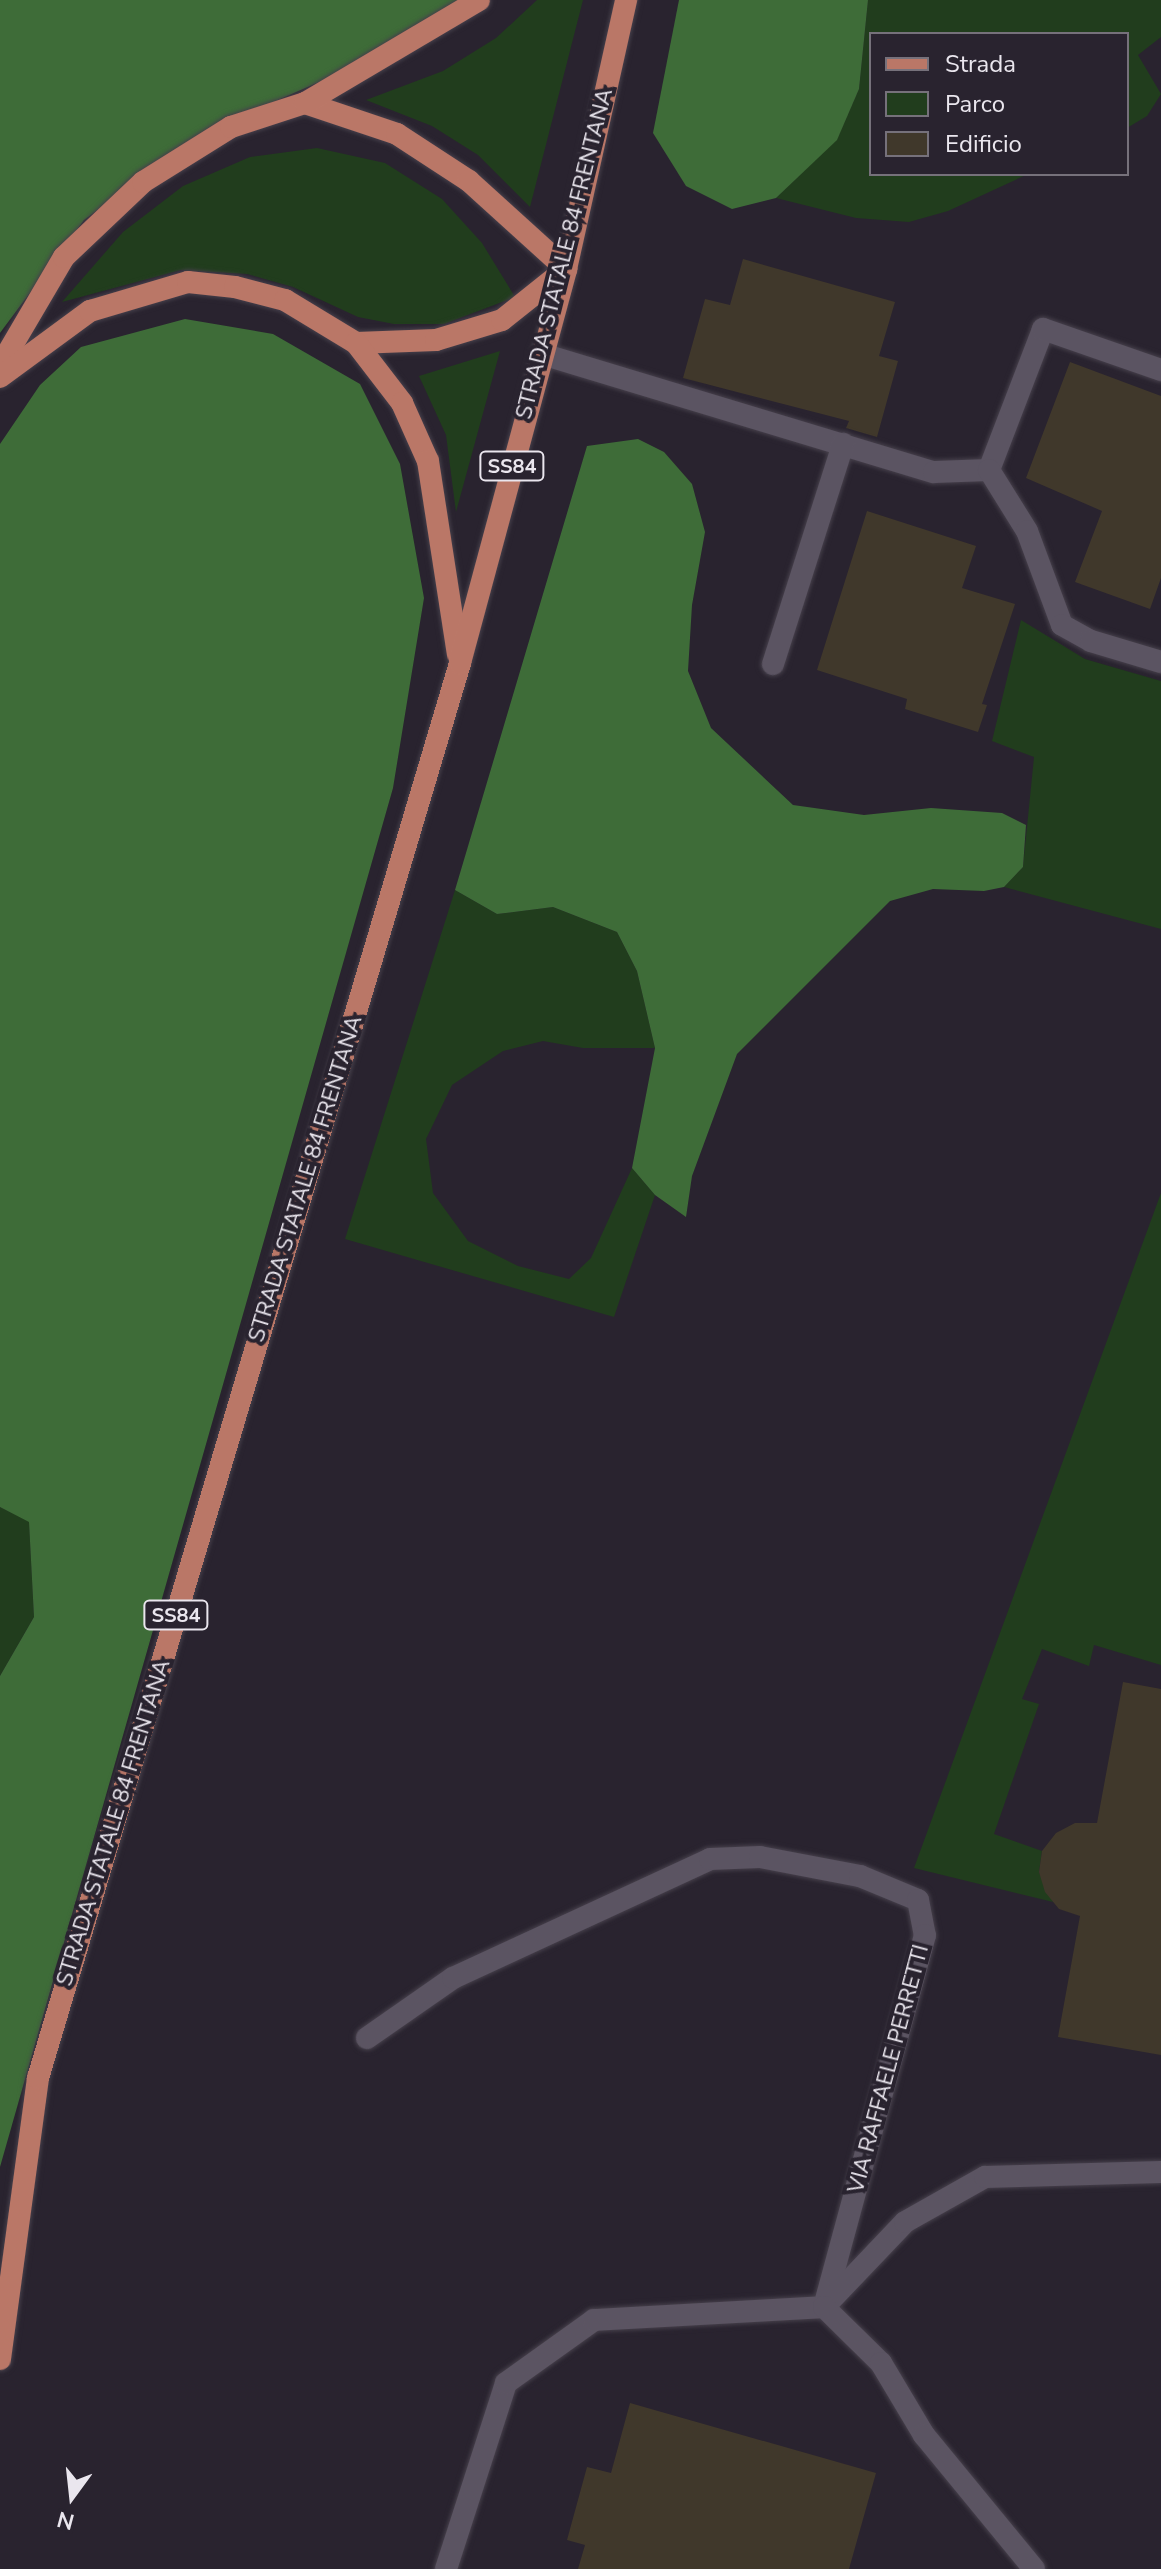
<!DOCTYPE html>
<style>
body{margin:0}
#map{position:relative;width:1161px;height:2569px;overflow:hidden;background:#29232f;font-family:"Nunito Sans",sans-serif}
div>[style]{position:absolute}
.green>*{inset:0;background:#213d1d}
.forest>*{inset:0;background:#3e6c38}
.building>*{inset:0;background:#40382b}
.roads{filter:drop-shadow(0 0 2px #46404b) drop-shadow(0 0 2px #46404b)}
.service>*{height:22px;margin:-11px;padding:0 11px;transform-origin:11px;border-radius:11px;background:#5b5462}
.minor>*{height:22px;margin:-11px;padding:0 11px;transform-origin:11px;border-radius:11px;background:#5b5462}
.primary>*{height:22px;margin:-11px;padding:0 11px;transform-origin:11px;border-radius:11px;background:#ba7767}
span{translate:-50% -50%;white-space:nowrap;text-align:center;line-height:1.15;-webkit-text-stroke:8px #29232f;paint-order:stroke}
.shield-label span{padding:2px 6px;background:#29232f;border:2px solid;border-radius:6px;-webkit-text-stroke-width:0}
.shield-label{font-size:20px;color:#eae6ee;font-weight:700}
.street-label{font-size:22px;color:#eae6ee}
.legend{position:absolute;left:869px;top:32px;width:260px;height:144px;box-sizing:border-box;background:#29232f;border:2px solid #76717b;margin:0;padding:10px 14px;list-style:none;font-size:24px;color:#eae6ee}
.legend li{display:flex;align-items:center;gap:16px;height:40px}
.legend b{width:40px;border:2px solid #76717b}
.north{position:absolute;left:32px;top:2457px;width:80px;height:80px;-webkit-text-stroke:6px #29232f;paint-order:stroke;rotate:195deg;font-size:22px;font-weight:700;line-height:32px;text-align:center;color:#eae6ee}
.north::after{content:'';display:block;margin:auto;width:28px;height:36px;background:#eae6ee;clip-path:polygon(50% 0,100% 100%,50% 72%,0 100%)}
</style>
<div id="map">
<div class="green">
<div style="clip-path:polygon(537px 0,583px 0,530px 207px,478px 155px,432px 126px,366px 100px,443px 71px,496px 38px)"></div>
<div style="clip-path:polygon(868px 0,1161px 0,1161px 37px,1138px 55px,1161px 94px,1147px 116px,1127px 128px,1127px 34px,871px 34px,871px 174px,1028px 174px,948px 211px,909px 222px,856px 218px,776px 198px,837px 139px,859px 89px)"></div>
<div style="clip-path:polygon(317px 148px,385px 163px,442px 199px,482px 243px,515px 297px,444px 324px,394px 324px,358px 317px,293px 287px,247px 274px,181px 270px,62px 302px,123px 232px,183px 186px,250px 157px)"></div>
<div style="clip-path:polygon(500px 351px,456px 512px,446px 435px,419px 376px)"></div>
<div style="clip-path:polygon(1021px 620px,1085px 659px,1161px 681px,1161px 929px,1004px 887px,1023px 867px,1034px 757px,992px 741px)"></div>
<div style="clip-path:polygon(455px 890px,497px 914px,553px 907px,617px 932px,637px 971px,655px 1048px,583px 1048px,543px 1041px,503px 1051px,452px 1085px,426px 1139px,433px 1193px,468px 1241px,518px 1266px,569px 1279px,591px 1258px,632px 1168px,655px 1195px,614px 1317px,345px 1239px)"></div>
<div style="clip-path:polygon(1161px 1193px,1161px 1665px,1094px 1645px,1089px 1666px,1042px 1649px,1022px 1699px,1039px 1704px,994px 1834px,1042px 1851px,1039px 1872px,1053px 1902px,914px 1868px)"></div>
<div style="clip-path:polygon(0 1507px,29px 1521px,34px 1617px,0 1676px)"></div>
</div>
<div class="forest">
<div style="clip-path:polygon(0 0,461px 0,335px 75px,200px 134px,84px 220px,0 333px)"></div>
<div style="clip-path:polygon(679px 0,868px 0,859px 89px,837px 140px,776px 198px,732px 209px,686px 186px,653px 133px)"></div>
<div style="clip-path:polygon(185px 319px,273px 334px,360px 384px,400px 464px,424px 598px,393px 788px,0 2167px,0 1676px,34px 1617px,29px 1522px,0 1507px,0 444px,40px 385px,81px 347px)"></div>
<div style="clip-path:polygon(638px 439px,664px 452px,692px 484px,705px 532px,692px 605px,688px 671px,711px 728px,793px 805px,864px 815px,931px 808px,1002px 813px,1026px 825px,1023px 867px,1004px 887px,984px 891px,933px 889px,890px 901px,737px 1054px,692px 1176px,686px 1217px,655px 1195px,632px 1168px,655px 1048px,637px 971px,617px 932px,553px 907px,497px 914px,455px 890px,587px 446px)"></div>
</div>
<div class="building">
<div style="clip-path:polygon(743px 259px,895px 302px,879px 356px,898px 361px,877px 437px,846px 428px,849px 421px,683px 378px,705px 299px,730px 305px)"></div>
<div style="clip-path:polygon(1070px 362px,1161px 396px,1161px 578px,1150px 609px,1075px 582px,1102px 511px,1026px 478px)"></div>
<div style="clip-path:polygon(867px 511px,976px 546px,962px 588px,1015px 604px,982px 704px,987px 705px,978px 732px,905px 709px,907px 699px,817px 670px)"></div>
<div style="clip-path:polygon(1123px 1682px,1161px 1689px,1161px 2055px,1058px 2037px,1080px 1916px,1059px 1909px,1045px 1892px,1039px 1872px,1042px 1851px,1056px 1833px,1075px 1823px,1097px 1823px)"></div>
<div style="clip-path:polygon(630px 2403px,876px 2473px,849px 2569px,578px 2569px,585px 2545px,567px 2540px,587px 2467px,611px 2473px)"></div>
</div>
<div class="roads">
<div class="service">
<div style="left:542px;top:354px;width:409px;rotate:16.8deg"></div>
<div style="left:934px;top:472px;width:55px;rotate:-2.1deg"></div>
<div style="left:989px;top:470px;width:151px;rotate:-69deg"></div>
<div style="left:1043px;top:329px;width:125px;rotate:19.2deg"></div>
<div style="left:989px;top:470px;width:72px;rotate:58.1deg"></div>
<div style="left:1027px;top:531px;width:100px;rotate:69.6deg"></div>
<div style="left:1062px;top:625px;width:33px;rotate:29deg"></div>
<div style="left:1091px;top:641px;width:73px;rotate:16.7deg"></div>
<div style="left:773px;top:664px;width:231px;rotate:-72.3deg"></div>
<div style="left:446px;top:2569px;width:195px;rotate:-72.1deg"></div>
<div style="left:506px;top:2383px;width:108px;rotate:-35.6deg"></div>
<div style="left:594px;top:2320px;width:230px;rotate:-3.2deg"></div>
</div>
<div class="minor">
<div style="left:367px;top:2038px;width:105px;rotate:-34.9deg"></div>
<div style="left:453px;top:1978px;width:283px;rotate:-24.8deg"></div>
<div style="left:710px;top:1859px;width:50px;rotate:-2.3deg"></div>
<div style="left:760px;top:1857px;width:102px;rotate:10.8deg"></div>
<div style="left:860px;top:1876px;width:63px;rotate:22.5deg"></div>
<div style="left:918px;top:1900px;width:36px;rotate:79deg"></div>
<div style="left:925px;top:1935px;width:385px;rotate:105.2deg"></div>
<div style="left:827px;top:2304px;width:113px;rotate:-46.4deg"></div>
<div style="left:905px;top:2222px;width:92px;rotate:-29.4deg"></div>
<div style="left:985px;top:2177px;width:176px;rotate:-1.6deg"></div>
<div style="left:824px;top:2307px;width:80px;rotate:44.5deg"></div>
<div style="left:881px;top:2363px;width:84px;rotate:59.2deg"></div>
<div style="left:924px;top:2435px;width:173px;rotate:50.6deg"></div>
</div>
<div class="primary">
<div style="left:305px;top:103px;width:97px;rotate:18.6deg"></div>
<div style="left:397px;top:134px;width:86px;rotate:33.1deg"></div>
<div style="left:469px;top:181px;width:131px;rotate:42.2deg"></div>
<div style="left:356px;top:343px;width:80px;rotate:-2.1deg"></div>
<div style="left:436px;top:340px;width:69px;rotate:-16.9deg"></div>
<div style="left:502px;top:320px;width:82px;rotate:-38.6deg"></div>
<div style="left:0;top:366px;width:126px;rotate:-59.6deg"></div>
<div style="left:64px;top:257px;width:109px;rotate:-43.5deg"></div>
<div style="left:143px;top:182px;width:104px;rotate:-32deg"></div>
<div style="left:231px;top:127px;width:78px;rotate:-18deg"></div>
<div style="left:305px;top:103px;width:202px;rotate:-30.6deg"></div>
<div style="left:0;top:377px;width:112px;rotate:-36.3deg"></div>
<div style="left:90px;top:311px;width:102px;rotate:-16.5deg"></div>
<div style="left:188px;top:282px;width:47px;rotate:6.1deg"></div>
<div style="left:235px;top:287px;width:52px;rotate:14.6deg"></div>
<div style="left:285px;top:300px;width:83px;rotate:31.2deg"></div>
<div style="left:356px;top:343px;width:76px;rotate:52.5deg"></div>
<div style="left:402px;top:403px;width:64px;rotate:65.9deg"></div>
<div style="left:428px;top:461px;width:195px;rotate:81.2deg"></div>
<div style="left:0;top:2359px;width:284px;rotate:-82.3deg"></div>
<div style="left:38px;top:2078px;width:1477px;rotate:-73.39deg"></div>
<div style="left:460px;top:663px;width:408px;rotate:-74.9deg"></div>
<div style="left:566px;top:269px;width:276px;rotate:-77.4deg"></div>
</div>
</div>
<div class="shield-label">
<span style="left:512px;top:466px">SS84</span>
<span style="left:176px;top:1615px">SS84</span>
</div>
<div class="street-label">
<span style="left:565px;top:254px;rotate:-76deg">STRADA STATALE 84 FRENTANA</span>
<span style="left:306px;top:1179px;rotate:-73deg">STRADA STATALE 84 FRENTANA</span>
<span style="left:114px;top:1823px;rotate:-73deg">STRADA STATALE 84 FRENTANA</span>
<span style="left:889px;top:2069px;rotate:-75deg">VIA RAFFAELE PERRETTI</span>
</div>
<ul class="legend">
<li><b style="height:10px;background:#ba7767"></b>Strada</li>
<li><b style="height:22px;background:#213d1d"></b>Parco</li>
<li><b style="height:22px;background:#40382b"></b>Edificio</li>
</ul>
<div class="north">N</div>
</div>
